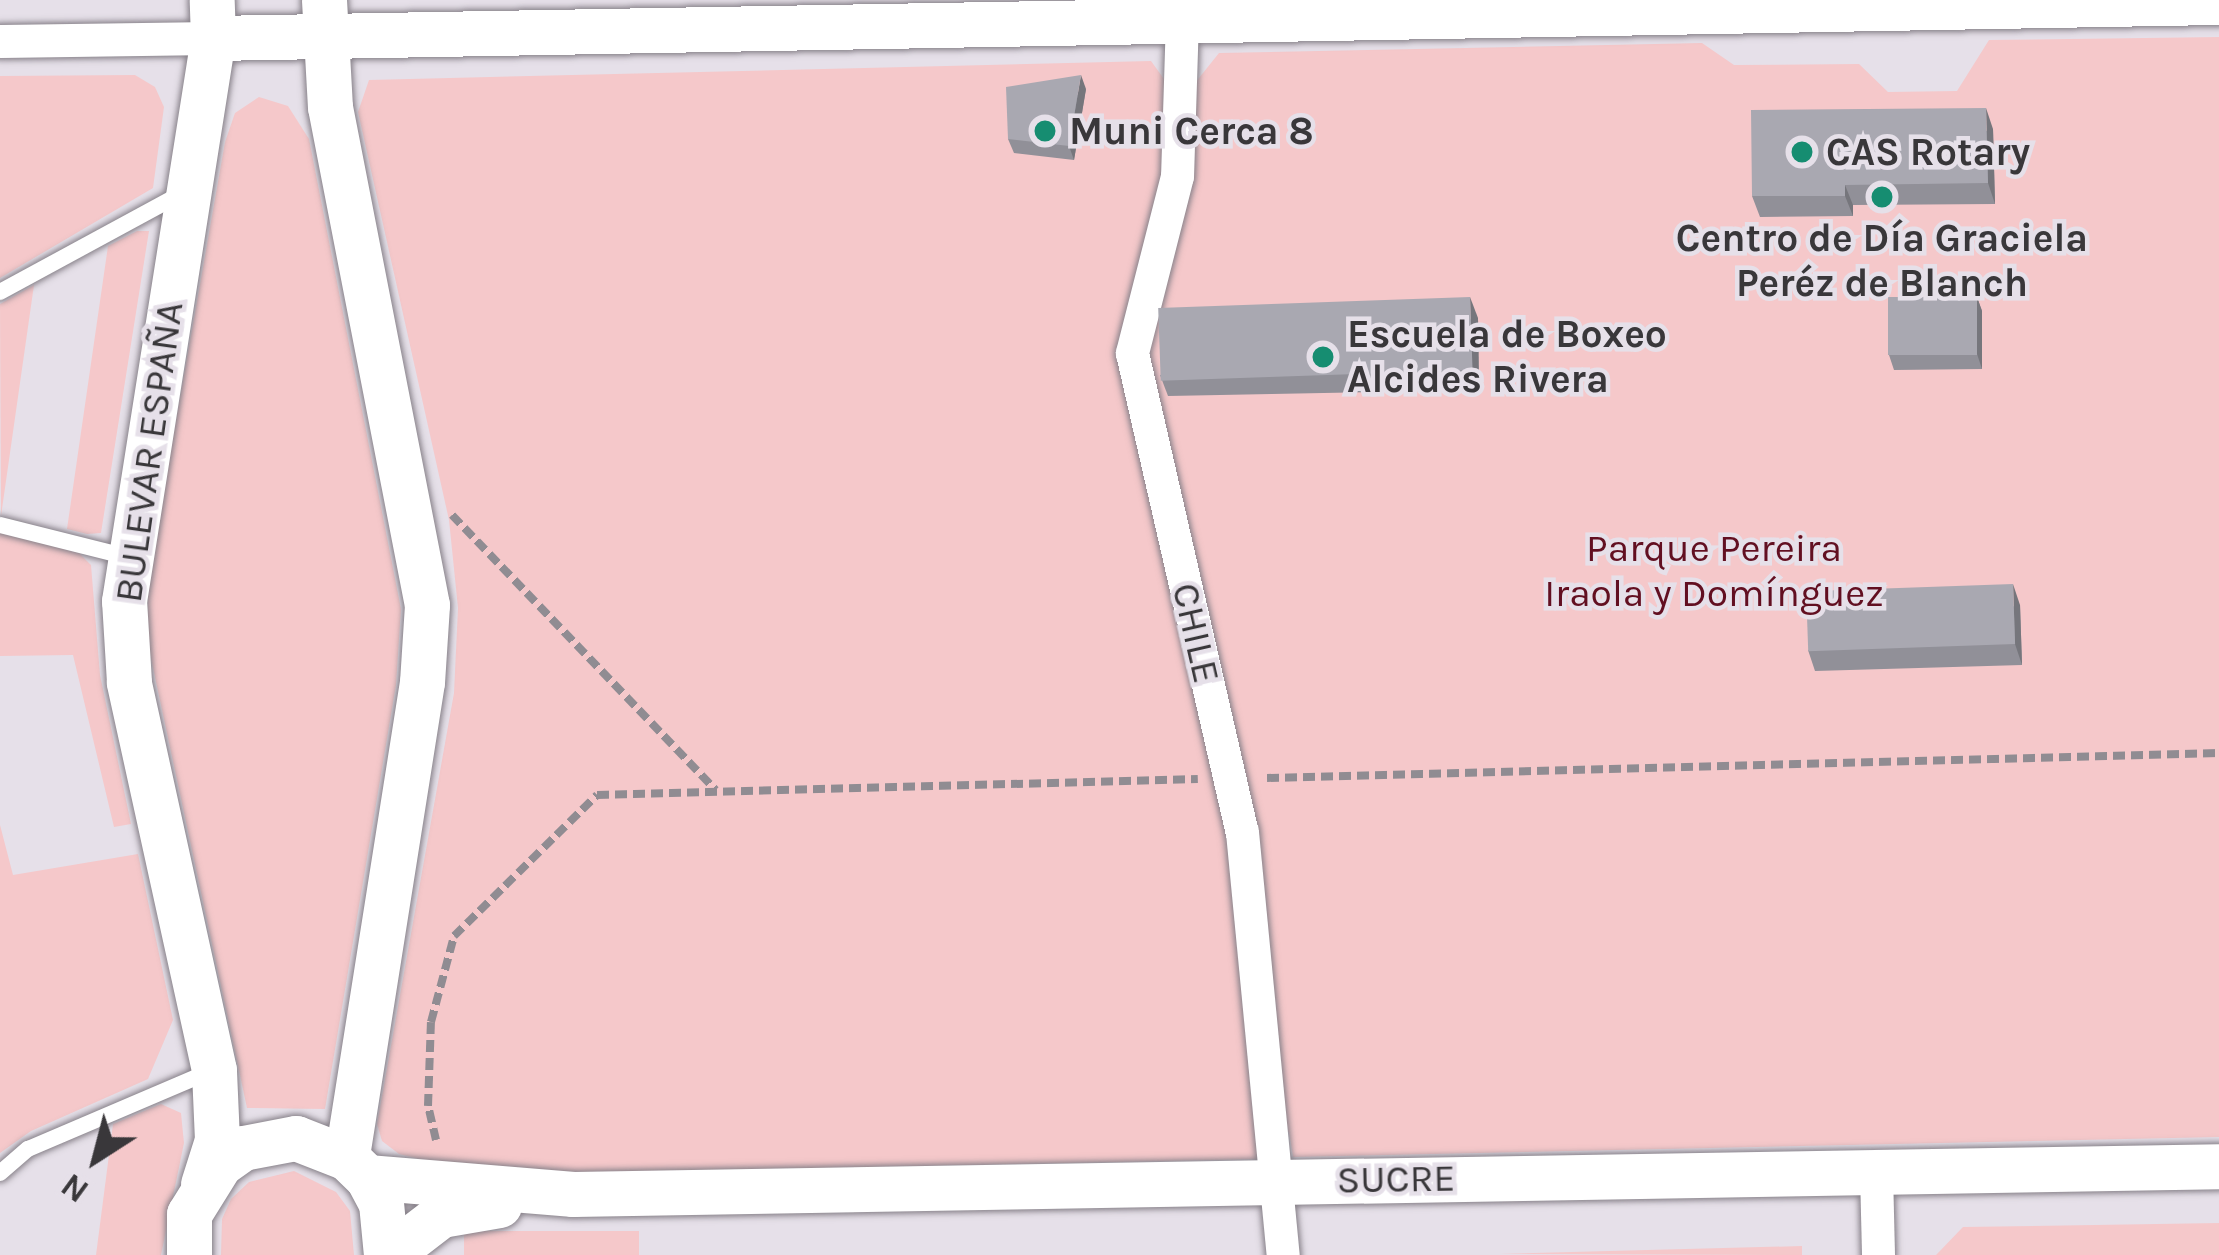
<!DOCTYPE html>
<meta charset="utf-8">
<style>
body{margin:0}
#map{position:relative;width:2219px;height:1255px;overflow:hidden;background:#e6e0e9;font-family:Karla,sans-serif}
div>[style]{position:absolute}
.green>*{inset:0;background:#f5c8ca;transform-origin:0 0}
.path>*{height:8px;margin-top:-4px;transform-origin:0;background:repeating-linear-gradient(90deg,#908c92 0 12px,transparent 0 18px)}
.roads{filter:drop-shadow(0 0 3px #878189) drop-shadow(0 0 3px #878189)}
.lane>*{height:16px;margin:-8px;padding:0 8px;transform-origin:8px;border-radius:8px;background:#fff}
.street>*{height:33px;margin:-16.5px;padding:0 16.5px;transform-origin:16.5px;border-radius:16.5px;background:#fff}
.secondary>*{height:45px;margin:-22.5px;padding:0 22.5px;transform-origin:22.5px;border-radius:22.5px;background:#fff}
.wall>*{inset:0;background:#919098}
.shaded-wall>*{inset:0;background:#76767c}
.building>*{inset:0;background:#a9a8b1;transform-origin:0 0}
.dots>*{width:33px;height:33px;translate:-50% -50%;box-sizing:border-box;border:6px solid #e6e0e9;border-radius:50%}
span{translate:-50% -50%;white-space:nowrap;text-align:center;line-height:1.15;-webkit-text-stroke:9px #e6e0e9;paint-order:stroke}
.poi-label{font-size:39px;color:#39373a;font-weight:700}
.left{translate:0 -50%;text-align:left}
.street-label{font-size:39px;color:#39373a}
.park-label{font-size:39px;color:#620f21}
.north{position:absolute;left:36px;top:1099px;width:120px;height:120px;-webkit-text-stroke:9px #e6e0e9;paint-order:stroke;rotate:216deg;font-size:33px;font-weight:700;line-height:48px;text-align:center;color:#39373a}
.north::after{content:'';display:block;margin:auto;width:42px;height:54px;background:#39373a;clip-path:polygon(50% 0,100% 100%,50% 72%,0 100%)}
</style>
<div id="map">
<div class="green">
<div style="clip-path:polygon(2219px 37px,2219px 1137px,1293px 1157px,1289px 1132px,1260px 1129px,1262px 1159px,578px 1173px,444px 1165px,399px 1154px,382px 1141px,377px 1124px,454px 693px,458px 608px,449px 520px,358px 112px,369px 80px,1151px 61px,1164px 79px,1164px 165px,1118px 355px,1145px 353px,1195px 83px,1219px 53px,1702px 43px,1734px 65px,1859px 64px,1888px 92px,1957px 91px,1989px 40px)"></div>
<div style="clip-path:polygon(135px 75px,155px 87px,164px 107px,153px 188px,0 278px,0 76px)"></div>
<div style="clip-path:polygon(259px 97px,288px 106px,309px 139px,401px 609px,396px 685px,325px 1109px,247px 1108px,146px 635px,149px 574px,225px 142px,235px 113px)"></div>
<div style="clip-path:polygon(137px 231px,149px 231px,101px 533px,87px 534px,67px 529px,108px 246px)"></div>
<div style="clip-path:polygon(34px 285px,1px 516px,0 304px)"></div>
<div style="clip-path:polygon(0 532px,79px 553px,91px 565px,100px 675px,131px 824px,114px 827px,73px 655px,0 656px)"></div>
<div style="clip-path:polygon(0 825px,13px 875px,138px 854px,173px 1020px,148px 1079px,31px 1131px,0 1153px)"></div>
<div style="clip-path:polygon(161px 1104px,181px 1113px,184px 1143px,161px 1255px,96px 1255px,113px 1124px)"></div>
<div style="clip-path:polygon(294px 1171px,336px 1192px,350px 1211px,354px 1255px,221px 1255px,222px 1219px,231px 1199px,249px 1182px)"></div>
<div style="clip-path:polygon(2219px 1223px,2219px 1255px,1936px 1255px,1963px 1227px)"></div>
<div style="left:639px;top:1231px;width:24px;height:175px;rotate:90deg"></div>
<div style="clip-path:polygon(1802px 1246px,1802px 1255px,1499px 1254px)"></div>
</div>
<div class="path">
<div style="left:452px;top:515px;width:381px;rotate:46.2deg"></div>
<div style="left:1267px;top:778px;width:952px;rotate:-1.5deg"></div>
<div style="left:436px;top:1140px;width:35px;rotate:-103deg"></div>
<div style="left:428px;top:1106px;width:84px;rotate:-88deg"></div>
<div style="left:431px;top:1022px;width:89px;rotate:-75deg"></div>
<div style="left:454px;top:936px;width:201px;rotate:-44.6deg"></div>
<div style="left:597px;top:795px;width:601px;rotate:-1.52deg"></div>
</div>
<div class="roads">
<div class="lane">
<div style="left:0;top:292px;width:209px;rotate:-28.5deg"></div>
<div style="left:0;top:525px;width:131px;rotate:14.1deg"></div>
<div style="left:0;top:1173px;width:37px;rotate:-41deg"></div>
<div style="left:28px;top:1149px;width:201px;rotate:-23.1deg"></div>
</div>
<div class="street">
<div style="left:1182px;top:18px;width:158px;rotate:91.8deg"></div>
<div style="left:1177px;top:176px;width:183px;rotate:104.3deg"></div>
<div style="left:1132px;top:353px;width:491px;rotate:77.1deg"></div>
<div style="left:1242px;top:832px;width:425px;rotate:84.5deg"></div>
<div style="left:0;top:41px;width:213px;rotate:-0.8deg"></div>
<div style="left:1876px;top:1172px;width:83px;rotate:88.6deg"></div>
</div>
<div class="secondary">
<div style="left:324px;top:0;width:107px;rotate:86.8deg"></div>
<div style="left:330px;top:107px;width:507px;rotate:78.98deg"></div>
<div style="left:427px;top:605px;width:77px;rotate:93.7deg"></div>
<div style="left:422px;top:682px;width:482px;rotate:99deg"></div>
<div style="left:213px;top:38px;width:2006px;rotate:-1.03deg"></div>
<div style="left:367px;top:1177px;width:207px;rotate:4.7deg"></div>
<div style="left:573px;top:1194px;width:1646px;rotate:-0.97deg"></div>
<div style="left:203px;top:1184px;width:46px;rotate:-72.3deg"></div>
<div style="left:217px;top:1140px;width:70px;rotate:-92.5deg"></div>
<div style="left:214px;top:1070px;width:397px;rotate:-102.4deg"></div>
<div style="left:129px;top:682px;width:81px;rotate:-93.5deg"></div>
<div style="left:124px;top:601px;width:570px;rotate:-81.02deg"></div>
<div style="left:213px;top:38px;width:38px;rotate:-92deg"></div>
<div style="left:189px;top:1255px;width:41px;rotate:-90deg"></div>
<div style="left:189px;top:1214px;width:59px;rotate:-58.2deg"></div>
<div style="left:220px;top:1164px;width:28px;rotate:-35deg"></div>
<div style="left:243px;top:1148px;width:54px;rotate:-10.7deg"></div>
<div style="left:296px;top:1138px;width:55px;rotate:21.4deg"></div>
<div style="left:347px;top:1158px;width:28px;rotate:44deg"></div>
<div style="left:367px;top:1177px;width:30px;rotate:62deg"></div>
<div style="left:381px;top:1203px;width:52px;rotate:84.5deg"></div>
<div style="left:389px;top:1255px;width:66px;rotate:-37.6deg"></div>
<div style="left:441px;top:1215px;width:59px;rotate:-9.8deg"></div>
</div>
</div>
<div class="wall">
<div style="clip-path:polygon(1086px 89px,1074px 160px,1014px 153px,1008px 139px)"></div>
<div style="clip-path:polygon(1993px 129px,1995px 204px,1853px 205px,1853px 216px,1760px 217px,1752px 196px)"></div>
<div style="clip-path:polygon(1977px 297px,1982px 311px,1982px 369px,1894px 370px,1889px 355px)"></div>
<div style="clip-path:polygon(1478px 318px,1479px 390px,1168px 396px,1160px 375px)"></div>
<div style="clip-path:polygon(2020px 605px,2022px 665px,1815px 671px,1808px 650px)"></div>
</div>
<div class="shaded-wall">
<div style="clip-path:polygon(1081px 75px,1086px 89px,1074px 160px,1069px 146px)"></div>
<div style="clip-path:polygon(1986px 108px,1993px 129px,1995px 204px,1988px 183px)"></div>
<div style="clip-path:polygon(1845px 185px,1853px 205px,1853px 216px,1845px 196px)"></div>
<div style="clip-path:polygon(1470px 297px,1478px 318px,1479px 390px,1472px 370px)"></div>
<div style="clip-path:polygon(1977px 297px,1982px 311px,1982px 369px,1977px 354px)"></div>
<div style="clip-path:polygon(2013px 584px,2020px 605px,2022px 665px,2015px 644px)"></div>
</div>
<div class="building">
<div style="clip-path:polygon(1081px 75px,1069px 146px,1008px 139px,1006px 87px)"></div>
<div style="clip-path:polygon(1986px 108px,1988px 183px,1845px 185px,1845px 196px,1752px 196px,1751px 110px)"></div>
<div style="left:1470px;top:297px;width:73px;height:312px;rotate:88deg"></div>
<div style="left:1888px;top:297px;width:89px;height:58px"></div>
<div style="left:2013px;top:584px;width:60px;height:207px;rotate:88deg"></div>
</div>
<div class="dots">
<div style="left:1045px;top:131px;background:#168d71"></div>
<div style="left:1802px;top:152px;background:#168d71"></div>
<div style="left:1882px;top:197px;background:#168d71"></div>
<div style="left:1323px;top:357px;background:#168d71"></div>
</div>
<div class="poi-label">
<span class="left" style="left:1069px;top:131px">Muni Cerca 8</span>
<span class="left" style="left:1826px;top:152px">CAS Rotary</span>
<span style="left:1882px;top:261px">Centro de Día Graciela<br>Peréz de Blanch</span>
<span class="left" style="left:1347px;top:357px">Escuela de Boxeo<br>Alcides Rivera</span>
</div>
<div class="street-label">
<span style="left:149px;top:452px;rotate:-82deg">BULEVAR ESPAÑA</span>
<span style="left:1196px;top:633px;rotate:77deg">CHILE</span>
<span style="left:1396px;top:1179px;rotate:-1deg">SUCRE</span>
</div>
<div class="park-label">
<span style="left:1714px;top:571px">Parque Pereira<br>Iraola y Domínguez</span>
</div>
<div class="north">N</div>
</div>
